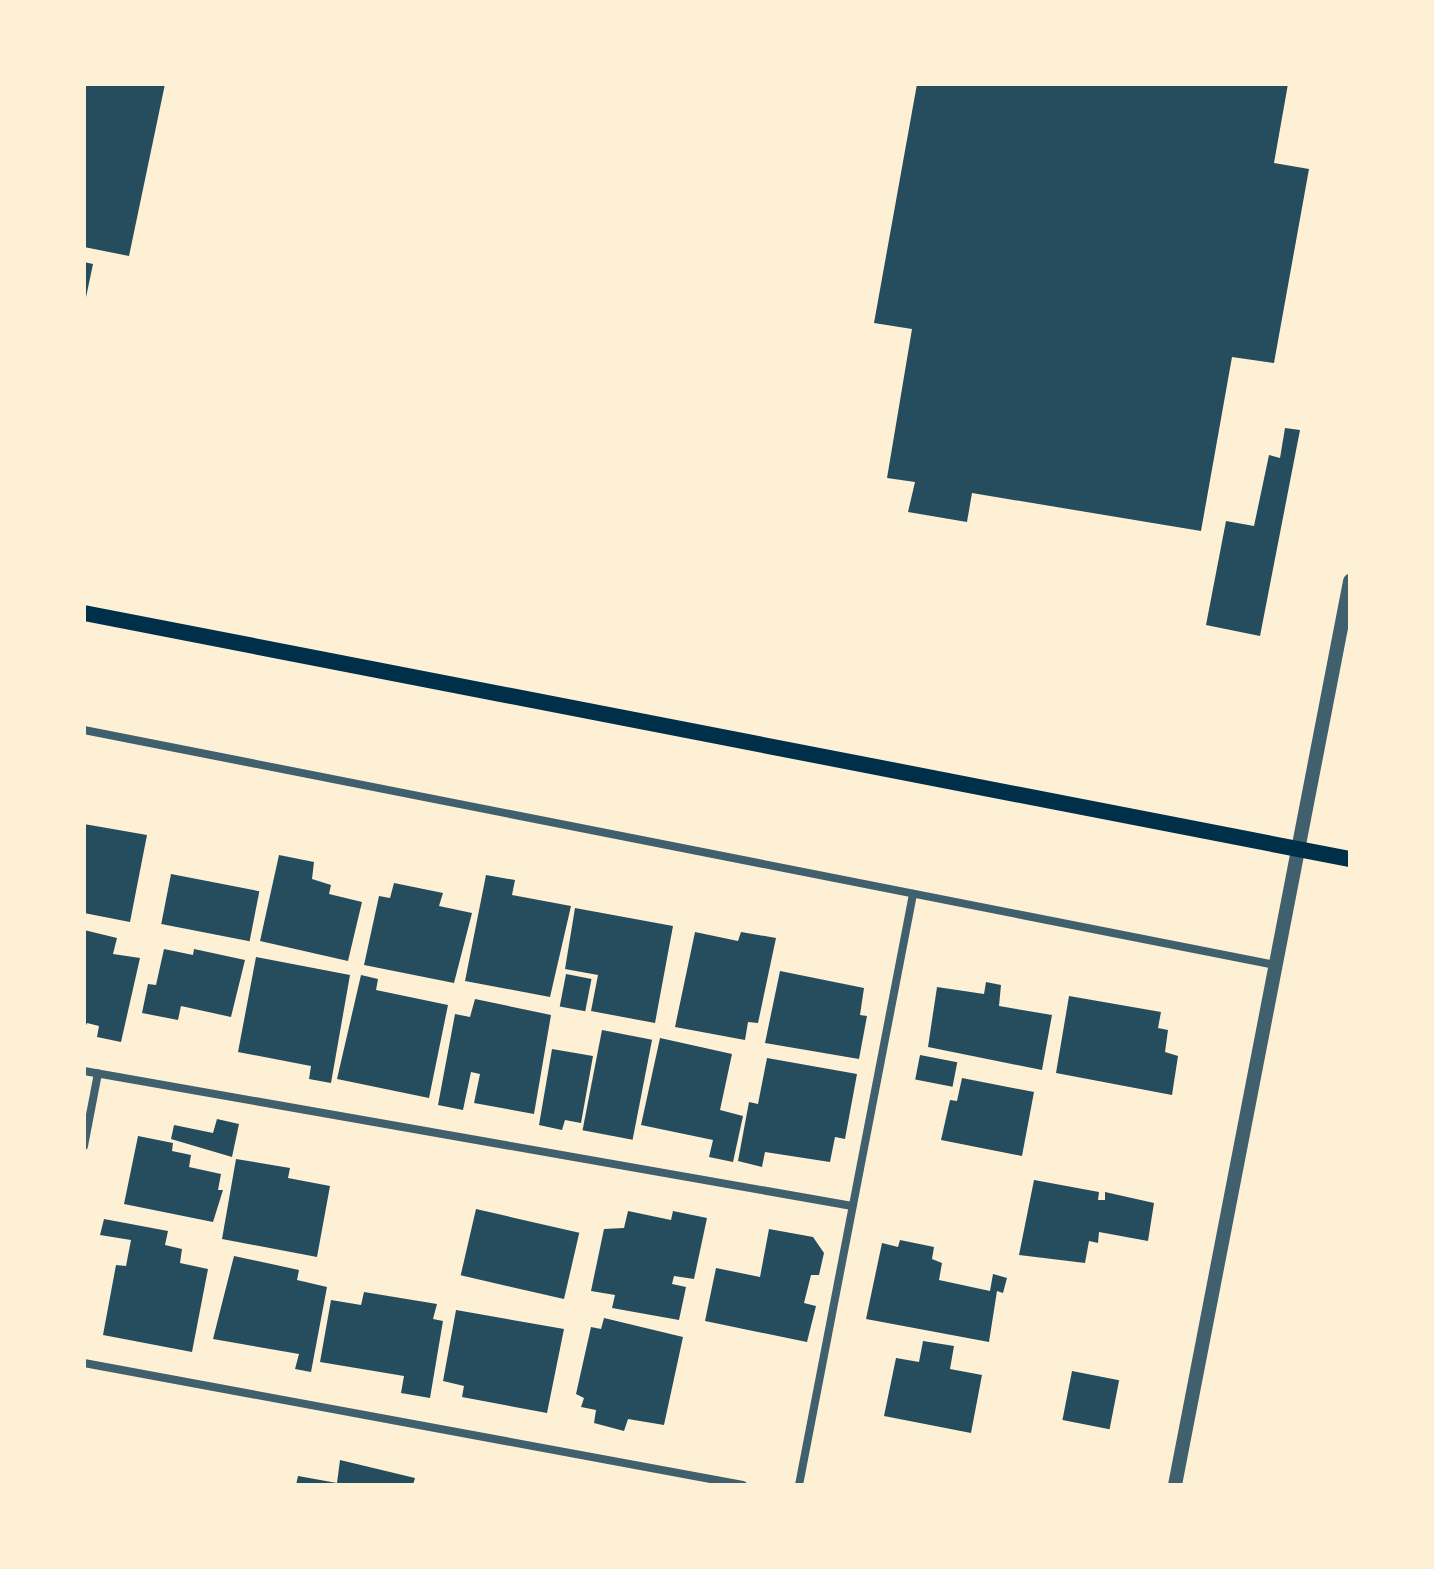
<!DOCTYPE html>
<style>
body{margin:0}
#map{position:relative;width:1434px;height:1569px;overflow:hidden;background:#fdf0d5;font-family:Jost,sans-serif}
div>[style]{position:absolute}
.building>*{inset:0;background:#264d5e;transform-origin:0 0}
.minor>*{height:8px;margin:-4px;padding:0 4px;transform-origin:4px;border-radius:4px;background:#3f606c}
.tertiary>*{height:14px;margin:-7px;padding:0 7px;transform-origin:7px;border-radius:7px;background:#3f606c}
.secondary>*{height:16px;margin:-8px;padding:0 8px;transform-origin:8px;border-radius:8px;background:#003049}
span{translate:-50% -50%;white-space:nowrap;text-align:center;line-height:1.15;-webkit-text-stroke:8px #fdf0d5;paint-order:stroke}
.frame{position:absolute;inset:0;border:86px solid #fdf0d5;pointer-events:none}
</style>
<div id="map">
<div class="building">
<div style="clip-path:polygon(84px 84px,165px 84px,129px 256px,84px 247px)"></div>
<div style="clip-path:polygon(917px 84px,1288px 84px,1274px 163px,1309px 169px,1274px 363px,1232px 357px,1201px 531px,972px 493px,967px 522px,908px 512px,915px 482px,887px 478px,912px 329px,874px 323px)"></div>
<div style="clip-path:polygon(84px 262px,93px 264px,85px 302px,84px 301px)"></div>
<div style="clip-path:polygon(1285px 428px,1300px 430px,1260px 636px,1206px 625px,1226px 521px,1254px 526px,1269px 455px,1280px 458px)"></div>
<div style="clip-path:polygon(84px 824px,147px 835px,130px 922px,84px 913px)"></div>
<div style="clip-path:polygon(279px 855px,314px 862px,312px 879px,331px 885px,329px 894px,362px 902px,348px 961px,260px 941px)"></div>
<div style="left:171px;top:874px;width:90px;height:51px;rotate:11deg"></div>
<div style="clip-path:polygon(486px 875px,515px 880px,512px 895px,571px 906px,550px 997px,465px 981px)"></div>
<div style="clip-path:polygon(394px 883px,443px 893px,439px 906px,472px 913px,454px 983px,364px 965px,379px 896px,390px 898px)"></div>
<div style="clip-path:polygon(575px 908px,673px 926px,655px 1023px,591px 1011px,598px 975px,565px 969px)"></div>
<div style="clip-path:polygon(84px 930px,117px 938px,113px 954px,140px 958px,121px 1042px,97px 1037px,99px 1026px,87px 1023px,84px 1030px)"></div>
<div style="clip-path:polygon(695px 932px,738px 941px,741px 932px,776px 938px,758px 1023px,748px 1022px,745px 1040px,675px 1027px)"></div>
<div style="clip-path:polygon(164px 949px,193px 955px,194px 949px,245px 960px,231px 1017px,181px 1006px,178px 1020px,142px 1013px,148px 984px,156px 985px)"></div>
<div style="clip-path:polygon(256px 957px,350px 975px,331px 1083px,309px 1079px,311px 1066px,238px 1052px)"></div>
<div style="clip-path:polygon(780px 971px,864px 988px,860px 1015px,867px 1016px,859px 1059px,765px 1043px)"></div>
<div style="left:566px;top:974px;width:26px;height:33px;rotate:11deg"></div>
<div style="clip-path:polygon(361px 975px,378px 979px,376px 990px,448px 1005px,429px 1098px,337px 1079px)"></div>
<div style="clip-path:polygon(986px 982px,1001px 985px,999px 1006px,1052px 1015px,1042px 1070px,928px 1047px,937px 987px,984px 994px)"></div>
<div style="clip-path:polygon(1069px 996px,1161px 1012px,1158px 1028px,1168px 1030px,1165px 1052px,1178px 1056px,1172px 1095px,1056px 1073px)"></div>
<div style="clip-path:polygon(475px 999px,551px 1015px,534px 1114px,474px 1103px,480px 1074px,471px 1072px,463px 1110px,438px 1105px,455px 1014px,470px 1017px)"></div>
<div style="left:602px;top:1030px;width:51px;height:102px;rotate:11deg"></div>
<div style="clip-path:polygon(660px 1038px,732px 1054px,720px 1110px,743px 1116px,733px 1162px,709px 1157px,713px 1140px,641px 1125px)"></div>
<div style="clip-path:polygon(552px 1049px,593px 1056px,581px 1123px,565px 1120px,562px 1130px,539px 1125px)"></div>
<div style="left:920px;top:1055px;width:38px;height:25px;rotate:11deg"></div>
<div style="clip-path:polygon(767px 1058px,857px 1074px,845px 1139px,835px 1137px,830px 1162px,765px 1152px,762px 1167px,738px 1161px,749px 1102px,758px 1104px)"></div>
<div style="clip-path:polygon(962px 1078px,1034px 1092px,1022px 1156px,941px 1140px,950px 1100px,957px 1101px)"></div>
<div style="clip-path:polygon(217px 1119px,239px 1124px,232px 1157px,171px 1139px,174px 1125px,213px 1133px)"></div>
<div style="clip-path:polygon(138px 1136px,173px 1143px,172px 1151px,191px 1155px,189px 1167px,221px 1174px,218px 1190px,223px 1190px,213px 1222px,124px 1204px)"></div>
<div style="clip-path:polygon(236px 1159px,290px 1168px,288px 1178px,330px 1186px,317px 1257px,222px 1239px)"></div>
<div style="clip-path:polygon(1034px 1180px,1099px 1192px,1098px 1200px,1105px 1200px,1105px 1192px,1154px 1203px,1148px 1241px,1099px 1232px,1098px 1243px,1089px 1241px,1085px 1263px,1019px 1255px)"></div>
<div style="left:476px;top:1209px;width:106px;height:68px;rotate:13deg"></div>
<div style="clip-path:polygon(628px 1211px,671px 1220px,673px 1211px,707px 1218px,694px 1279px,674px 1276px,672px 1284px,686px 1287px,679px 1320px,612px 1308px,615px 1295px,591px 1291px,604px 1229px,624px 1228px)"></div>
<div style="clip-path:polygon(104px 1219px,168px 1231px,165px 1245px,182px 1249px,180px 1263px,208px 1269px,192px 1352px,103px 1335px,116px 1265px,126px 1266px,131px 1240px,100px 1235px)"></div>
<div style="clip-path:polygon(769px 1229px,813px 1237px,824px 1253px,819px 1275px,811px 1275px,804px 1303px,816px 1306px,807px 1342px,705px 1321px,716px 1268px,760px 1277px)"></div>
<div style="clip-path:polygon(900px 1240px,934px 1247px,932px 1259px,942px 1263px,939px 1280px,990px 1291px,993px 1274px,1007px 1278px,1003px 1293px,997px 1291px,989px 1342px,866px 1319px,882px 1243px,898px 1247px)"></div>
<div style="clip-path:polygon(234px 1256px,299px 1270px,297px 1280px,327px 1287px,311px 1372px,295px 1369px,299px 1354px,213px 1339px)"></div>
<div style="clip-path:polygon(364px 1292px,437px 1304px,433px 1319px,443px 1321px,430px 1398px,401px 1393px,404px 1376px,320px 1362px,331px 1300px,361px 1305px)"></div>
<div style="clip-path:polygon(456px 1310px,564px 1329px,547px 1413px,462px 1397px,464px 1386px,443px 1381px)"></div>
<div style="clip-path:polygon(604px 1318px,683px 1337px,664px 1425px,628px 1419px,624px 1431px,594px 1423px,596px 1410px,581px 1407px,584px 1398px,576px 1394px,591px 1327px,601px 1329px)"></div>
<div style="clip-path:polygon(923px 1341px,954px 1346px,950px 1369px,982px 1375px,971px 1433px,884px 1416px,896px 1358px,919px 1362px)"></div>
<div style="left:1072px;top:1371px;width:48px;height:50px;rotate:11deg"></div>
<div style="clip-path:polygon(340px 1460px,415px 1478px,413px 1485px,296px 1485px,298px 1476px,337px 1483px)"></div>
</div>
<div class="minor">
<div style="left:84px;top:730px;width:1214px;rotate:11.16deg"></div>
<div style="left:84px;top:1071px;width:780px;rotate:9.97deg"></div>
<div style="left:84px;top:1146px;width:74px;rotate:-79.1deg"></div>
<div style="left:84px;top:1363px;width:670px;rotate:10.49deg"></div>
<div style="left:799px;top:1485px;width:602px;rotate:-79.08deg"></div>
</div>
<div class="tertiary">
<div style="left:1175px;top:1485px;width:921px;rotate:-79.04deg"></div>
</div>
<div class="secondary">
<div style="left:84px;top:613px;width:1290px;rotate:11deg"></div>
</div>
<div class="frame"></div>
</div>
